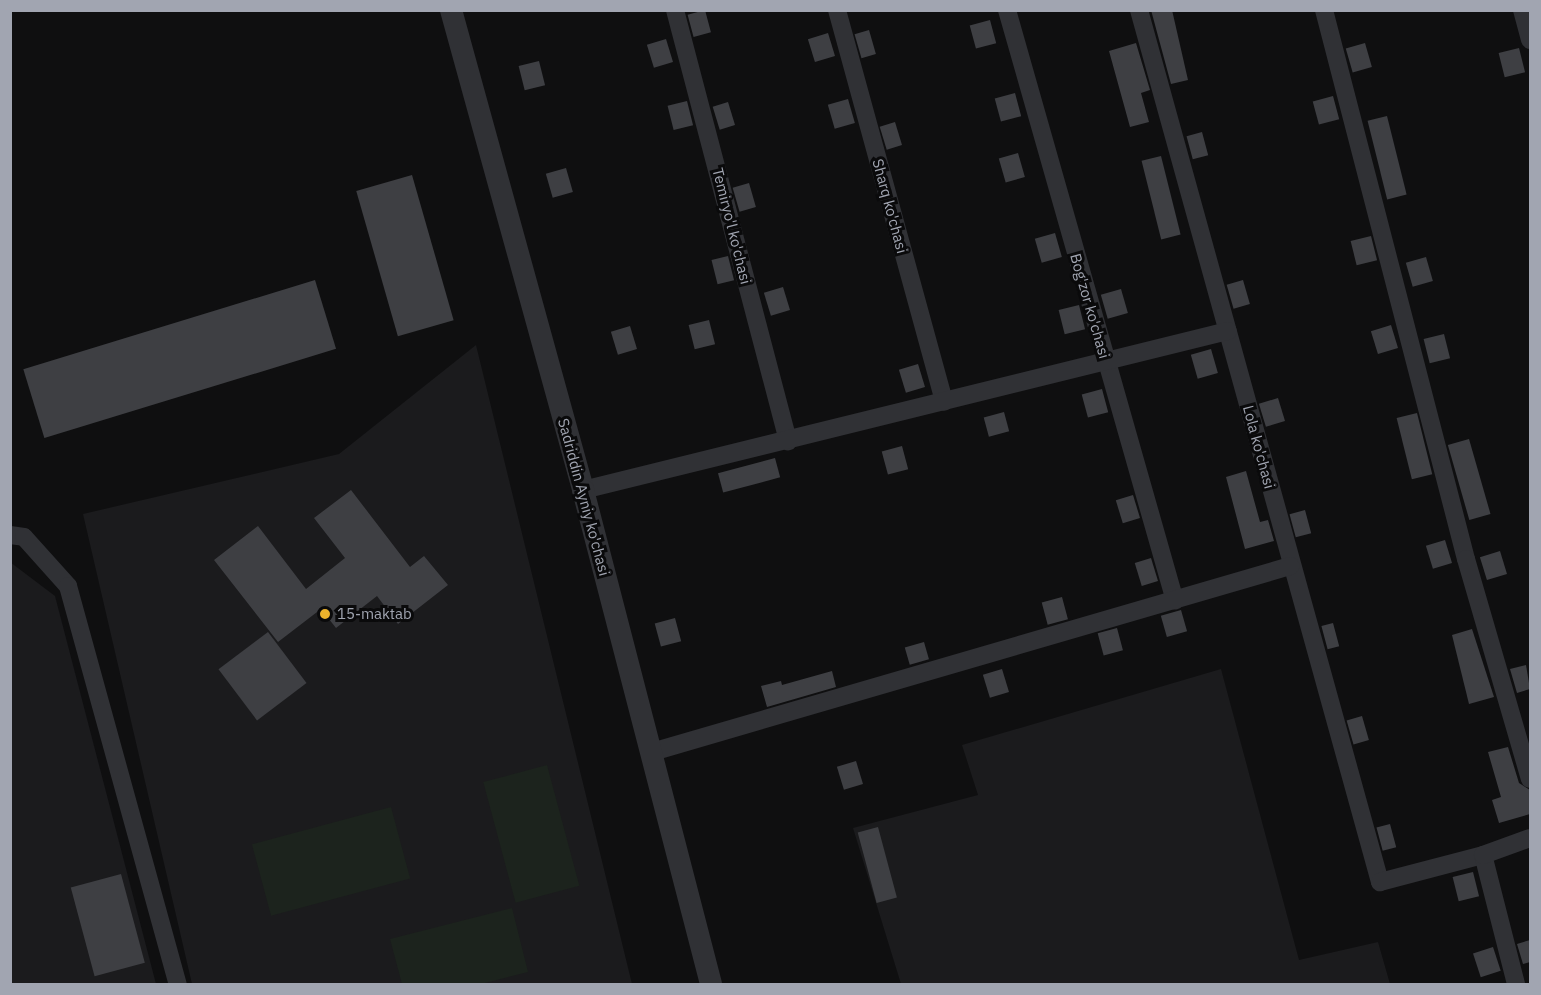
<!DOCTYPE html>
<style>
body{margin:0}
#map{position:relative;width:1541px;height:995px;overflow:hidden;background:#0f0f10;font-family:"IBM Plex Sans",sans-serif}
div>[style]{position:absolute}
.built>*{inset:0;background:#1b1b1d}
.green>*{inset:0;background:#1c231d;transform-origin:0 0}
.building>*{inset:0;background:#3e3f43;transform-origin:0 0}
.minor>*{height:18px;margin:-9px;padding:0 9px;transform-origin:9px;border-radius:9px;background:#303135}
.tertiary>*{height:22px;margin:-11px;padding:0 11px;transform-origin:11px;border-radius:11px;background:#303135}
.dots>*{width:16px;height:16px;translate:-50% -50%;box-sizing:border-box;border:3px solid #0a0a0b;border-radius:50%}
span{translate:-50% -50%;white-space:nowrap;text-align:center;line-height:1.15;-webkit-text-stroke:6px #0a0a0b;paint-order:stroke}
.street-label{font-size:15px;color:#a1a5b1}
.poi-label{font-size:15px;color:#a1a5b1}
.left{translate:0 -50%;text-align:left}
.frame{position:absolute;inset:0;border:12px solid #a1a5b1;pointer-events:none}
</style>
<div id="map">
<div class="built">
<div style="clip-path:polygon(476px 345px,632px 984px,192px 984px,83px 514px,339px 454px)"></div>
<div style="clip-path:polygon(10px 562px,55px 596px,156px 984px,11px 984px)"></div>
<div style="clip-path:polygon(1221px 669px,1299px 960px,1378px 942px,1390px 984px,901px 984px,853px 828px,978px 795px,962px 745px)"></div>
</div>
<div class="green">
<div style="left:547px;top:765px;width:125px;height:66px;rotate:75deg"></div>
<div style="left:391px;top:807px;width:74px;height:144px;rotate:75deg"></div>
<div style="clip-path:polygon(512px 908px,528px 972px,481px 984px,402px 984px,390px 939px)"></div>
</div>
<div class="building">
<div style="left:705px;top:10px;width:23px;height:18px;rotate:75deg"></div>
<div style="clip-path:polygon(1151px 10px,1172px 10px,1188px 80px,1171px 84px)"></div>
<div style="left:990px;top:20px;width:24px;height:21px;rotate:75deg"></div>
<div style="left:869px;top:30px;width:25px;height:15px;rotate:74deg"></div>
<div style="left:828px;top:33px;width:24px;height:21px;rotate:73deg"></div>
<div style="left:666px;top:39px;width:24px;height:20px;rotate:73deg"></div>
<div style="clip-path:polygon(1136px 43px,1150px 90px,1141px 93px,1149px 122px,1130px 127px,1109px 51px)"></div>
<div style="left:1365px;top:43px;width:25px;height:20px;rotate:74deg"></div>
<div style="left:1519px;top:48px;width:25px;height:21px;rotate:76deg"></div>
<div style="left:539px;top:61px;width:25px;height:21px;rotate:76deg"></div>
<div style="left:1015px;top:93px;width:24px;height:21px;rotate:75deg"></div>
<div style="left:1333px;top:96px;width:24px;height:21px;rotate:75deg"></div>
<div style="left:848px;top:99px;width:25px;height:21px;rotate:74deg"></div>
<div style="left:687px;top:101px;width:25px;height:20px;rotate:76deg"></div>
<div style="left:728px;top:102px;width:24px;height:16px;rotate:73deg"></div>
<div style="left:1387px;top:116px;width:81px;height:20px;rotate:76deg"></div>
<div style="left:895px;top:122px;width:24px;height:16px;rotate:73deg"></div>
<div style="left:1202px;top:132px;width:24px;height:16px;rotate:75deg"></div>
<div style="left:1018px;top:153px;width:25px;height:20px;rotate:74deg"></div>
<div style="left:1161px;top:156px;width:81px;height:20px;rotate:76deg"></div>
<div style="left:566px;top:168px;width:25px;height:21px;rotate:74deg"></div>
<div style="left:412px;top:175px;width:151px;height:58px;rotate:74deg"></div>
<div style="left:749px;top:183px;width:25px;height:17px;rotate:74deg"></div>
<div style="left:1055px;top:233px;width:25px;height:21px;rotate:74deg"></div>
<div style="left:1371px;top:236px;width:25px;height:21px;rotate:76deg"></div>
<div style="left:728px;top:256px;width:25px;height:17px;rotate:76deg"></div>
<div style="left:1426px;top:257px;width:25px;height:21px;rotate:74deg"></div>
<div style="left:315px;top:280px;width:72px;height:305px;rotate:73deg"></div>
<div style="left:1243px;top:280px;width:25px;height:17px;rotate:74deg"></div>
<div style="left:783px;top:287px;width:24px;height:20px;rotate:73deg"></div>
<div style="left:1121px;top:289px;width:25px;height:21px;rotate:74deg"></div>
<div style="left:1079px;top:305px;width:25px;height:21px;rotate:76deg"></div>
<div style="left:709px;top:320px;width:25px;height:21px;rotate:76deg"></div>
<div style="left:1391px;top:325px;width:24px;height:21px;rotate:73deg"></div>
<div style="left:630px;top:326px;width:24px;height:20px;rotate:73deg"></div>
<div style="left:1444px;top:334px;width:25px;height:21px;rotate:76deg"></div>
<div style="left:1211px;top:349px;width:25px;height:21px;rotate:74deg"></div>
<div style="left:918px;top:364px;width:24px;height:20px;rotate:73deg"></div>
<div style="left:1102px;top:389px;width:24px;height:21px;rotate:75deg"></div>
<div style="left:1278px;top:398px;width:24px;height:20px;rotate:73deg"></div>
<div style="left:1004px;top:412px;width:20px;height:21px;rotate:75deg"></div>
<div style="left:1417px;top:413px;width:63px;height:21px;rotate:76deg"></div>
<div style="left:1469px;top:439px;width:78px;height:22px;rotate:74deg"></div>
<div style="left:902px;top:446px;width:24px;height:21px;rotate:75deg"></div>
<div style="left:775px;top:458px;width:20px;height:59px;rotate:75deg"></div>
<div style="clip-path:polygon(1246px 471px,1260px 522px,1268px 520px,1274px 541px,1245px 549px,1226px 477px)"></div>
<div style="clip-path:polygon(351px 490px,410px 567px,424px 556px,448px 585px,398px 624px,377px 596px,336px 628px,321px 609px,278px 642px,214px 560px,258px 526px,306px 589px,345px 558px,314px 518px)"></div>
<div style="left:1133px;top:495px;width:24px;height:18px;rotate:73deg"></div>
<div style="left:1305px;top:510px;width:24px;height:16px;rotate:75deg"></div>
<div style="left:1445px;top:540px;width:24px;height:20px;rotate:73deg"></div>
<div style="left:1500px;top:551px;width:24px;height:21px;rotate:73deg"></div>
<div style="left:1151px;top:558px;width:24px;height:17px;rotate:73deg"></div>
<div style="left:1062px;top:597px;width:23px;height:21px;rotate:75deg"></div>
<div style="left:1181px;top:610px;width:22px;height:21px;rotate:74deg"></div>
<div style="left:675px;top:618px;width:24px;height:21px;rotate:75deg"></div>
<div style="left:1333px;top:623px;width:24px;height:12px;rotate:75deg"></div>
<div style="left:1117px;top:628px;width:23px;height:20px;rotate:75deg"></div>
<div style="clip-path:polygon(1472px 629px,1494px 697px,1469px 704px,1452px 635px)"></div>
<div style="left:268px;top:632px;width:64px;height:62px;rotate:53deg"></div>
<div style="left:924px;top:642px;width:18px;height:20px;rotate:74deg"></div>
<div style="clip-path:polygon(1526px 665px,1530px 689px,1517px 693px,1510px 669px)"></div>
<div style="left:1002px;top:669px;width:24px;height:20px;rotate:73deg"></div>
<div style="clip-path:polygon(832px 671px,836px 687px,767px 707px,761px 686px,781px 681px,782px 685px)"></div>
<div style="left:1362px;top:716px;width:25px;height:16px;rotate:74deg"></div>
<div style="clip-path:polygon(1508px 747px,1519px 783px,1530px 790px,1530px 814px,1499px 823px,1492px 800px,1501px 797px,1488px 752px)"></div>
<div style="left:856px;top:761px;width:24px;height:20px;rotate:73deg"></div>
<div style="left:1390px;top:824px;width:24px;height:14px;rotate:75deg"></div>
<div style="left:878px;top:827px;width:73px;height:21px;rotate:75deg"></div>
<div style="left:1473px;top:872px;width:25px;height:21px;rotate:76deg"></div>
<div style="left:121px;top:874px;width:92px;height:52px;rotate:75deg"></div>
<div style="clip-path:polygon(1530px 940px,1530px 962px,1523px 964px,1517px 944px)"></div>
<div style="left:1493px;top:947px;width:25px;height:21px;rotate:72deg"></div>
</div>
<div class="minor">
<div style="left:675px;top:10px;width:446px;rotate:75.3deg"></div>
<div style="left:837px;top:10px;width:406px;rotate:74.7deg"></div>
<div style="left:1007px;top:10px;width:614px;rotate:74.13deg"></div>
<div style="left:1139px;top:10px;width:905px;rotate:74.55deg"></div>
<div style="left:1380px;top:882px;width:106px;rotate:-14.7deg"></div>
<div style="left:1324px;top:10px;width:567px;rotate:75.5deg"></div>
<div style="left:1466px;top:559px;width:229px;rotate:73.8deg"></div>
<div style="left:1522px;top:10px;width:31px;rotate:75deg"></div>
<div style="left:583px;top:490px;width:664px;rotate:-13.85deg"></div>
<div style="left:10px;top:535px;width:14px;rotate:8deg"></div>
<div style="left:24px;top:537px;width:66px;rotate:48.1deg"></div>
<div style="left:68px;top:586px;width:413px;rotate:74.6deg"></div>
<div style="left:652px;top:752px;width:665px;rotate:-16.25deg"></div>
<div style="left:1516px;top:984px;width:133px;rotate:-104.3deg"></div>
<div style="left:1483px;top:855px;width:50px;rotate:-19.9deg"></div>
</div>
<div class="tertiary">
<div style="left:451px;top:10px;width:498px;rotate:74.6deg"></div>
<div style="left:583px;top:490px;width:510px;rotate:75.47deg"></div>
</div>
<div class="dots">
<div style="left:325px;top:614px;background:#ebb22c"></div>
</div>
<div class="street-label">
<span style="left:890px;top:206px;rotate:75deg">Sharq ko'chasi</span>
<span style="left:732px;top:226px;rotate:76deg">Temiryo'l ko'chasi</span>
<span style="left:1090px;top:306px;rotate:74deg">Bog'zor ko'chasi</span>
<span style="left:1259px;top:447px;rotate:75deg">Lola ko'chasi</span>
<span style="left:584px;top:497px;rotate:75deg">Sadriddin Ayniy ko'chasi</span>
</div>
<div class="poi-label">
<span class="left" style="left:337px;top:614px">15-maktab</span>
</div>
<div class="frame"></div>
</div>
